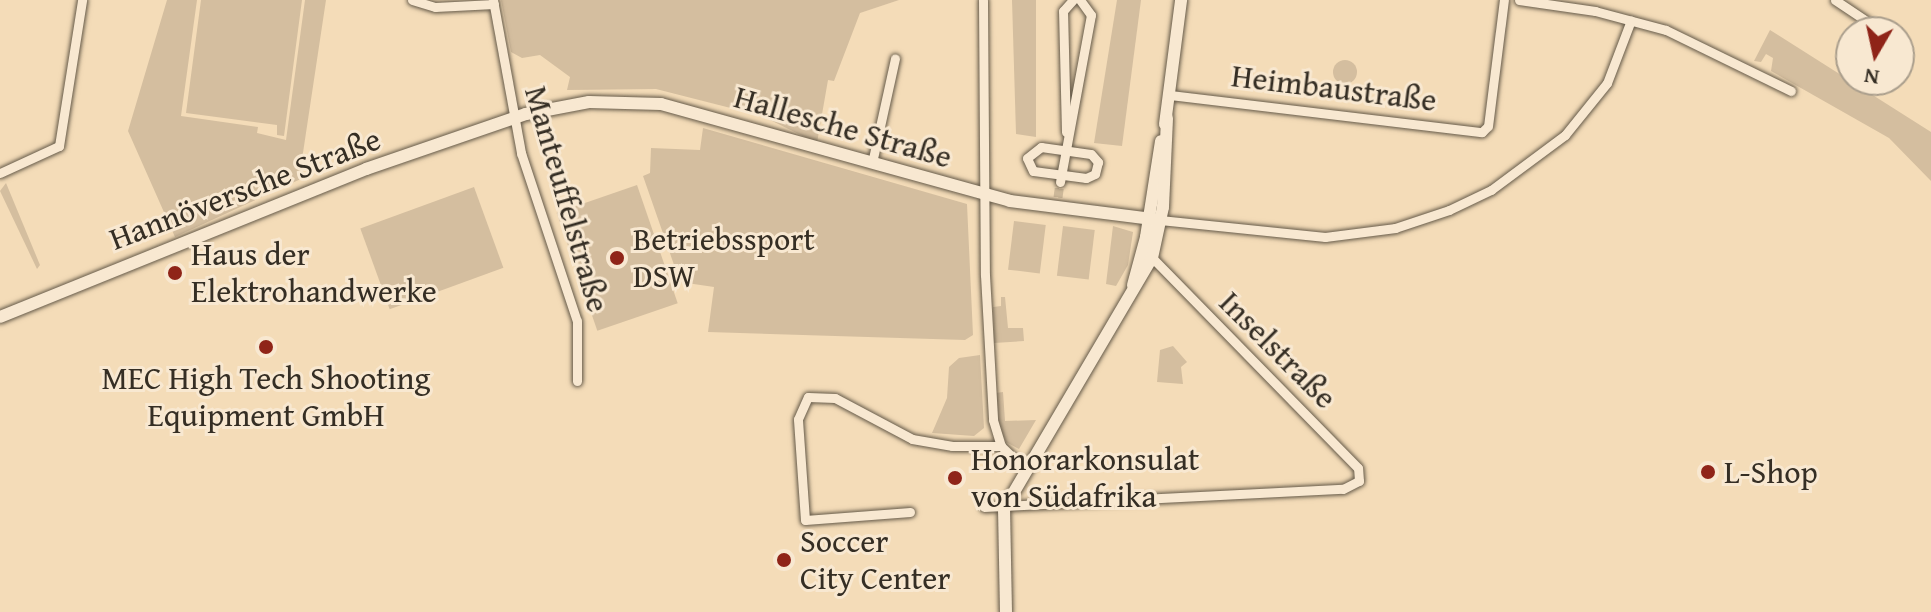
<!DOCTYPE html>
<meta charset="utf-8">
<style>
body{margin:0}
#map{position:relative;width:1931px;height:612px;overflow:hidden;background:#f4dcb8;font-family:"Gentium Book Plus",serif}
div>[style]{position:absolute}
.green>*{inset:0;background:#d4be9f;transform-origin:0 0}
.round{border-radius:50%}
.street-tunnel>*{height:9px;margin-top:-4.5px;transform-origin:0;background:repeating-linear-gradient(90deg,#ceb99a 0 9px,transparent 0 13.5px)}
.roads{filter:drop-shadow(0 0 2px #655a49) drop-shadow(0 0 2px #655a49)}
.street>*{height:9px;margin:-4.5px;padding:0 4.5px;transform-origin:4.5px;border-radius:4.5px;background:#f8e8d1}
.secondary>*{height:12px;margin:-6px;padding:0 6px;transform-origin:6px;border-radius:6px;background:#f8e8d1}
.dots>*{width:22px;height:22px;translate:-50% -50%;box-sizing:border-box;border:4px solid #f8e8d1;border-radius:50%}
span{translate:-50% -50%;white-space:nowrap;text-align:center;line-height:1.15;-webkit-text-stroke:6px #f8e8d1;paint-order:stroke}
.street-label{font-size:32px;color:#352e24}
.poi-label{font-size:32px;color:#352e24}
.left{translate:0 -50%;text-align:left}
.north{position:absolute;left:1835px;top:16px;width:80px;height:80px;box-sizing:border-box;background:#f8e8d1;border:2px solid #aa9e8c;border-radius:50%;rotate:189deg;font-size:22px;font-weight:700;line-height:32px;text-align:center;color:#352e24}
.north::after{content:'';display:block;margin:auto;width:28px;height:36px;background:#8f2418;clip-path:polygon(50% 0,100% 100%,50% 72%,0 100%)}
</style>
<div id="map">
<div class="green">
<div style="clip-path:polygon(167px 0,197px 0,181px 116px,258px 127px,257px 133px,286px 140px,305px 0,326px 0,301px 166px,303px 178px,175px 237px,128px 131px)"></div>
<div style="clip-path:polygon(201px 0,302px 0,284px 136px,277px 135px,277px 125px,186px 113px)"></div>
<div style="clip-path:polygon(501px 0,899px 0,860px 13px,834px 81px,828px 80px,817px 143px,762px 116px,656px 89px,567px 90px,570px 77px,540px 55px,522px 58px,511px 52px)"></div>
<div style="clip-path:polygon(1012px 0,1036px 0,1036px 137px,1016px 134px)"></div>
<div style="clip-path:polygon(1117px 0,1141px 0,1122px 146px,1094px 143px)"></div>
<div style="clip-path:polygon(1770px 30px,1931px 132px,1931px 181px,1889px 138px,1771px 71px,1773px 58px,1766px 54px,1761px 62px,1754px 61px)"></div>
<div class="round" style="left:1333px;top:60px;width:24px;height:24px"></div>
<div style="clip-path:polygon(703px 128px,967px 204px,973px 335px,965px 340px,708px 332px,714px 287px,680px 282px,643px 176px,650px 173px,651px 148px,700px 150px)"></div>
<div style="clip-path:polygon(6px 183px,40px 265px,37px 269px,0 191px)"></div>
<div style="left:637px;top:185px;width:125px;height:85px;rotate:71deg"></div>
<div style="left:474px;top:187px;width:86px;height:121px;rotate:70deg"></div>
<div style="left:1014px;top:221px;width:32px;height:49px;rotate:7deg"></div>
<div style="left:1063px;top:226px;width:32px;height:50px;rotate:7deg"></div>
<div style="clip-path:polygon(1113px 226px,1133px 232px,1128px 265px,1116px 286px,1106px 284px)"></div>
<div style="clip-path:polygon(1001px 297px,1005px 297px,1008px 328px,1023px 328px,1024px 341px,994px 343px,993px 307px,1001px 306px)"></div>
<div style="clip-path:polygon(1173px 346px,1187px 362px,1181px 367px,1183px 384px,1157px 382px,1160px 350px)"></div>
<div style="clip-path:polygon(980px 355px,984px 428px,974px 436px,932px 433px,947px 398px,949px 367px,959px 358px)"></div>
<div style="clip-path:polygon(1003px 392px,1005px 421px,1036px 420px,1019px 449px,1006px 442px,999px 427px,996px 393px)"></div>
</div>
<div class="street-tunnel">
<div style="left:1058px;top:197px;width:15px;rotate:-82deg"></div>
</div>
<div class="roads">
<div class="street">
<div style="left:412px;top:0;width:24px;rotate:17deg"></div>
<div style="left:435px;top:7px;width:59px;rotate:-2.9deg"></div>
<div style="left:493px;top:0;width:156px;rotate:79.6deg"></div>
<div style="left:521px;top:153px;width:177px;rotate:71.6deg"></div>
<div style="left:577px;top:321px;width:60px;rotate:90deg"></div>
<div style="left:983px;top:0;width:275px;rotate:89.6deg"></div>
<div style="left:985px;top:275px;width:145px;rotate:86.8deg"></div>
<div style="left:993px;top:420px;width:27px;rotate:73deg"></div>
<div style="left:1001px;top:446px;width:32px;rotate:44deg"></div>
<div style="left:1519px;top:0;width:77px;rotate:8.2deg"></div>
<div style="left:1595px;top:11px;width:73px;rotate:15deg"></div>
<div style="left:1666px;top:30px;width:139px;rotate:26deg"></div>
<div style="left:1835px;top:0;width:54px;rotate:33.7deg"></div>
<div style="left:1170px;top:95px;width:314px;rotate:6.8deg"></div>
<div style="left:1482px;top:132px;width:8px;rotate:-45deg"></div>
<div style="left:1488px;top:126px;width:127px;rotate:-82.8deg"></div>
<div style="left:1066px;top:132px;width:121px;rotate:-91.4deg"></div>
<div style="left:1063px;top:11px;width:15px;rotate:-48deg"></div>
<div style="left:1041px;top:147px;width:50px;rotate:8deg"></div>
<div style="left:1091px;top:154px;width:11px;rotate:49deg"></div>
<div style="left:1098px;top:162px;width:12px;rotate:104deg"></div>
<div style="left:1095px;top:174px;width:10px;rotate:156deg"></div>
<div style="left:1086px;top:178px;width:53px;rotate:-172.5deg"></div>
<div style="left:1033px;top:171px;width:14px;rotate:-115deg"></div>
<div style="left:1027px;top:158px;width:18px;rotate:-38deg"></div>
<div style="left:872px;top:163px;width:107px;rotate:-77.6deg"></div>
<div style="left:0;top:173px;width:65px;rotate:-24.6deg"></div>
<div style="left:59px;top:146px;width:148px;rotate:-81deg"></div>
<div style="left:1060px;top:182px;width:170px;rotate:-79.5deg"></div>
<div style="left:1091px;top:15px;width:19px;rotate:-126deg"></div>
<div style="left:1160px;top:220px;width:166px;rotate:5.9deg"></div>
<div style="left:1325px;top:237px;width:71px;rotate:-7.3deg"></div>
<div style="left:1395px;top:228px;width:57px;rotate:-18.4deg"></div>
<div style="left:1449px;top:210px;width:47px;rotate:-25.5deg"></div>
<div style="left:1491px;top:190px;width:92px;rotate:-36.6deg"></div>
<div style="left:1565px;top:135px;width:67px;rotate:-51.1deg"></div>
<div style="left:1607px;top:83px;width:67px;rotate:-69.1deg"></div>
<div style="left:984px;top:507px;width:359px;rotate:-2.9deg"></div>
<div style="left:1343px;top:489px;width:18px;rotate:-27deg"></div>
<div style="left:1359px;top:481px;width:13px;rotate:-94deg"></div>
<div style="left:1358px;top:468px;width:294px;rotate:-134.4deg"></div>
<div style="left:910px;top:512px;width:105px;rotate:175.6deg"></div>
<div style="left:805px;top:520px;width:101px;rotate:-94deg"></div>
<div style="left:798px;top:419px;width:24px;rotate:-66deg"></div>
<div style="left:808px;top:397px;width:27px;rotate:2deg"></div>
<div style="left:835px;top:398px;width:87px;rotate:28deg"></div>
<div style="left:912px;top:439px;width:41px;rotate:9.9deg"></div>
<div style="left:952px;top:446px;width:49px"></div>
</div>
<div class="secondary">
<div style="left:1165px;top:124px;width:125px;rotate:-82.6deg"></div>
<div style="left:1133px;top:285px;width:50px;rotate:-74.8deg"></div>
<div style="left:1146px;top:237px;width:97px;rotate:-81.1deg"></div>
<div style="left:0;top:317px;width:395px;rotate:-22deg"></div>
<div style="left:366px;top:169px;width:169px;rotate:-19deg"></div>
<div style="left:526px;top:114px;width:64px;rotate:-10.8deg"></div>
<div style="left:589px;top:102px;width:72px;rotate:1.6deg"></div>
<div style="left:661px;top:104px;width:362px;rotate:15.5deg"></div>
<div style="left:1010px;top:201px;width:151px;rotate:7.2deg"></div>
<div style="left:1006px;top:612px;width:103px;rotate:-91.1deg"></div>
<div style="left:1004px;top:509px;width:291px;rotate:-59.5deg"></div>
<div style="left:1152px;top:258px;width:52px;rotate:-77.8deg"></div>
<div style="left:1163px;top:207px;width:89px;rotate:-87.4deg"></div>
</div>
</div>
<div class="dots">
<div style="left:617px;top:258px;background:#8f2418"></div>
<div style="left:175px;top:273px;background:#8f2418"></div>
<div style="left:266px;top:347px;background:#8f2418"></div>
<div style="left:1708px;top:472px;background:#8f2418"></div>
<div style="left:955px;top:478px;background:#8f2418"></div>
<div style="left:784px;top:560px;background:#8f2418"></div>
</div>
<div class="street-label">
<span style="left:1334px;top:88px;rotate:7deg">Heimbaustraße</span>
<span style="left:843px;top:127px;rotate:16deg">Hallesche Straße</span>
<span style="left:245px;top:189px;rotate:-21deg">Hannöversche Straße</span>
<span style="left:567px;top:199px;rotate:74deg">Manteuffelstraße</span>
<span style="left:1278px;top:350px;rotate:45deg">Inselstraße</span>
</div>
<div class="poi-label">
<span class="left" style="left:633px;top:258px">Betriebssport<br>DSW</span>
<span class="left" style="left:191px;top:273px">Haus der<br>Elektrohandwerke</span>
<span style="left:266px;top:397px">MEC High Tech Shooting<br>Equipment GmbH</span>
<span class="left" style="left:971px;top:478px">Honorarkonsulat<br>von Südafrika</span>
<span class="left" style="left:1724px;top:472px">L-Shop</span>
<span class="left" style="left:800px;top:560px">Soccer<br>City Center</span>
</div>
<div class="north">N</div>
</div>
